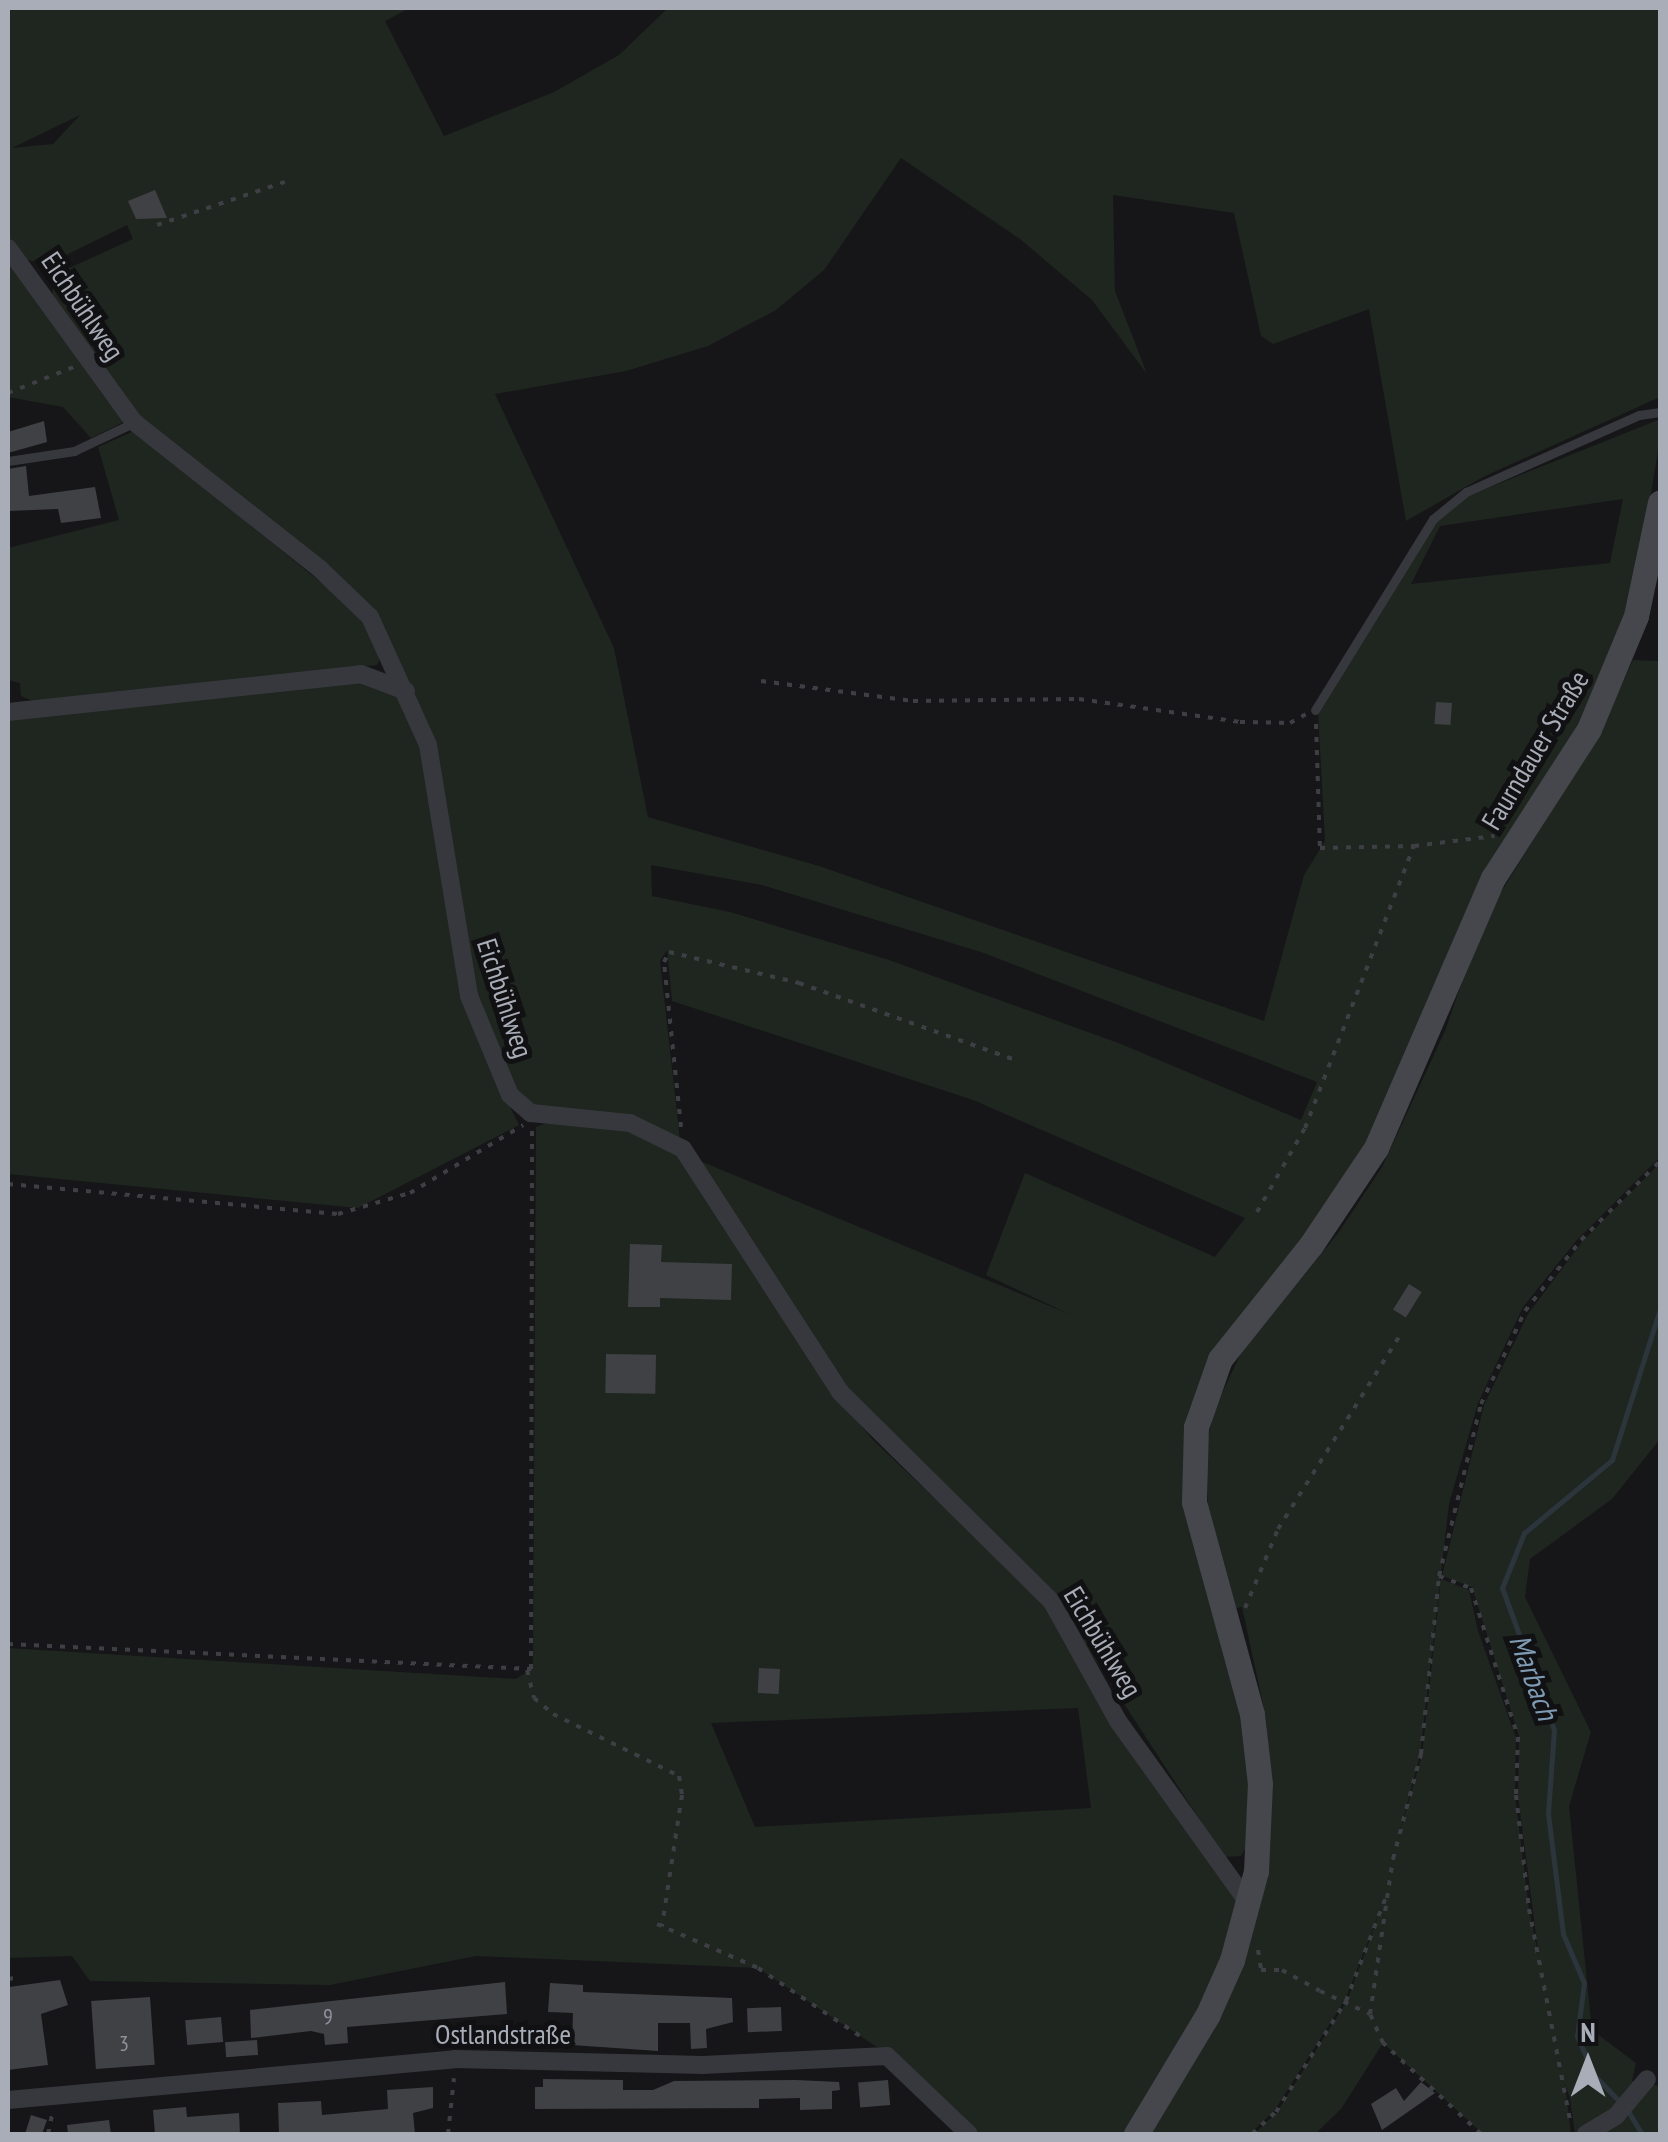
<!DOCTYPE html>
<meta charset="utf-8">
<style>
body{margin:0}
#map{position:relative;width:1668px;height:2142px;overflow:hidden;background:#161618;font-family:"PT Sans Narrow",sans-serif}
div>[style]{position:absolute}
.green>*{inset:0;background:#1e261f}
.stream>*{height:5px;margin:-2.5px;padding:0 2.5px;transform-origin:2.5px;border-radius:2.5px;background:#2c353c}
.building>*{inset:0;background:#404145;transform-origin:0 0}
.path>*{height:4px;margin-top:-2px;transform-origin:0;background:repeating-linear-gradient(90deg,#3d3f44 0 5px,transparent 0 13px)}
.lane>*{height:9px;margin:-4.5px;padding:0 4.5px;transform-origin:4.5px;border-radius:4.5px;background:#37383d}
.street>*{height:18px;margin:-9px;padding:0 9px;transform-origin:9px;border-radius:9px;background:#37383d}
.secondary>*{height:25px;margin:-12.5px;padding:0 12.5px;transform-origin:12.5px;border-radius:12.5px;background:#45474d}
.path-bridge>*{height:4px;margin-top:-2px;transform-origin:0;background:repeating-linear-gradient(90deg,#3d3f44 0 5px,transparent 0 13px)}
span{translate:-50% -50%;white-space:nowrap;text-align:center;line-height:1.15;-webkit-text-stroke:10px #111113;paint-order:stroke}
.number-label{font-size:22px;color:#8e929b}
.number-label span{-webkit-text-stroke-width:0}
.street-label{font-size:28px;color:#a8adb8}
.water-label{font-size:30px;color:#7f9bb3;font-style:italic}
.frame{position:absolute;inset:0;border:10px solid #a8adb8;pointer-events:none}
.north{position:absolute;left:1538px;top:2012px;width:100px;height:100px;-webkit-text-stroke:8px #111113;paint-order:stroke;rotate:0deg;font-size:28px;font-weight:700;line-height:40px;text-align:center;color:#a8adb8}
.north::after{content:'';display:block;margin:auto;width:35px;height:45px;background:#a8adb8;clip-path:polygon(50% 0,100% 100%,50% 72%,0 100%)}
</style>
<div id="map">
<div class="green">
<div style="clip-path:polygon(evenodd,8px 8px,410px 8px,385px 21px,444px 136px,554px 92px,619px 55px,668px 8px,1660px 8px,1660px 397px,1483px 477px,1406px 521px,1369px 309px,1273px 344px,1261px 336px,1234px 213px,1113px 195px,1115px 291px,1147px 374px,1092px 300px,1020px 239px,901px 158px,824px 270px,776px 310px,708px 346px,626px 371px,495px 394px,614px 648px,648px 817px,819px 866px,1264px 1021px,1304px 875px,1325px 841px,1318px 711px,1436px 523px,1468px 496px,1658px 420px,1660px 438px,1639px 568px,1616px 647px,1391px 1103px,1305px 1236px,1228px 1331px,1184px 1449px,1187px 1505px,1235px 1669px,1250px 1789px,1248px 1844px,1241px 1856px,1224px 1857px,1055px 1598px,845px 1389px,700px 1161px,1069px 1314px,986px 1275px,1025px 1173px,1215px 1257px,1245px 1218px,973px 1100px,672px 1001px,667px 950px,660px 961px,680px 1140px,630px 1116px,536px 1106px,515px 1090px,473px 994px,423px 716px,382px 625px,146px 422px,115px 389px,52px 296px,56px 274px,133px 239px,127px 225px,48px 264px,27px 260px,8px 241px,8px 8px,80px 115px,53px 144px,11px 148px,12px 148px,80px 115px,8px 8px,1623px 499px,1610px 563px,1411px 584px,1440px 526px,1623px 499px,8px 8px,651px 865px,762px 885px,984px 953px,1317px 1082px,1301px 1120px,1121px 1044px,889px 960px,730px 912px,652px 896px,651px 865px)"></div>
<div style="clip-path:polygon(8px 256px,103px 395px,126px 421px,91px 438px,63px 407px,8px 397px)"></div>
<div style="clip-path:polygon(134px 431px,360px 614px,382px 654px,377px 665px,38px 703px,21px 696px,20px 683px,8px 680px,8px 548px,119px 520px,98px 447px)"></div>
<div style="clip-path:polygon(1633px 660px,1660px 661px,1660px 1157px,1576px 1241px,1523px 1307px,1478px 1403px,1449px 1504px,1420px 1755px,1397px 1842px,1422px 1755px,1441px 1579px,1469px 1590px,1478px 1631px,1516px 1738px,1515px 1795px,1529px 1909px,1539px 1958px,1518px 1796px,1519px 1736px,1472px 1587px,1442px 1576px,1484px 1405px,1528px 1314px,1582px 1242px,1660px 1163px,1660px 1439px,1612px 1499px,1530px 1559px,1525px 1597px,1591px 1732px,1569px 1806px,1592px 2030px,1636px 2063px,1632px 2081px,1660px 2086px,1660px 2134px,1575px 2134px,1570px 2099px,1565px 2083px,1571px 2134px,1483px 2134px,1383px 2043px,1341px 2109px,1315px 2134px,1254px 2134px,1277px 2112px,1347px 2001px,1383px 1903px,1345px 2000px,1274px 2111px,1250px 2134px,1147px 2134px,1221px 2010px,1271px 1789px,1266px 1718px,1242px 1607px,1236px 1608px,1208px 1512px,1207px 1442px,1215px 1408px,1241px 1353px,1339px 1232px,1382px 1167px,1445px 1031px,1483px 921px,1598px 736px)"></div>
<div style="clip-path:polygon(367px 681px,395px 690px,419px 732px,487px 1060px,519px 1125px,358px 1208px,8px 1174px,8px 719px)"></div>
<div style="clip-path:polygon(evenodd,553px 1121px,630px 1127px,678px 1150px,834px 1393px,873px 1440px,1046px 1604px,1243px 1903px,1202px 2002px,1124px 2134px,980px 2134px,889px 2047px,877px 2047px,758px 1968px,476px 1956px,330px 1985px,90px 1981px,72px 1956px,8px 1958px,8px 1648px,515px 1679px,533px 1669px,536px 1127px,553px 1121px,1078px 1708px,1091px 1808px,755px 1827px,711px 1723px,1078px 1708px)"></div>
</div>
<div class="stream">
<div style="left:1621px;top:2103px;width:39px;rotate:-134deg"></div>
<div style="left:1594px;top:2075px;width:43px;rotate:-113.6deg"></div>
<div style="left:1577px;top:2036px;width:53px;rotate:-82.5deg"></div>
<div style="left:1584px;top:1983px;width:53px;rotate:-113.2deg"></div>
<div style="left:1563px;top:1934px;width:122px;rotate:-97.1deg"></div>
<div style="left:1548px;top:1813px;width:83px;rotate:-85.9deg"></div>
<div style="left:1554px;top:1730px;width:151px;rotate:-110.1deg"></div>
<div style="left:1502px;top:1588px;width:59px;rotate:-68.2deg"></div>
<div style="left:1524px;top:1533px;width:114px;rotate:-39.7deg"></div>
<div style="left:1612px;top:1460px;width:158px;rotate:-72.4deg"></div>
<div style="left:1628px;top:2111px;width:27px;rotate:59deg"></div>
</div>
<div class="building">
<div style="clip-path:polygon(155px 190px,167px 218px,136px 219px,128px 201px)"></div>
<div style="clip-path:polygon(44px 421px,47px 442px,8px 453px,8px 432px)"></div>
<div style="clip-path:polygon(26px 466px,29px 496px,95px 487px,101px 518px,61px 523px,58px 509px,8px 511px,8px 469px)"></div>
<div style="left:1436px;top:702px;width:16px;height:22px;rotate:4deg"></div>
<div style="clip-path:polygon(630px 1244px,662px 1245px,661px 1262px,732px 1264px,731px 1300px,660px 1298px,660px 1307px,628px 1307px)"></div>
<div style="left:1409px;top:1284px;width:15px;height:30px;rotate:32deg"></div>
<div style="left:606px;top:1354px;width:50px;height:39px;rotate:1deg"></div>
<div style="left:759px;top:1668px;width:21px;height:25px;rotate:3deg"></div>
<div style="clip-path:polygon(60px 1980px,68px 2005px,41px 2014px,48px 2065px,8px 2070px,9px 1987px)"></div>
<div style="clip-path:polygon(505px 1982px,507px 2014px,347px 2027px,348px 2043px,325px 2045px,324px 2034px,311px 2031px,251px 2038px,250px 2010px)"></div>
<div style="clip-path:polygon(550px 1983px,583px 1985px,583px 1992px,732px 1998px,733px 2022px,706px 2029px,707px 2048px,691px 2049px,690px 2023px,658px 2023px,658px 2051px,572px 2045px,573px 2013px,548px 2012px)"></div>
<div style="left:150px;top:1997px;width:68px;height:59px;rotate:86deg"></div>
<div style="left:781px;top:2007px;width:24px;height:34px;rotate:88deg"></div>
<div style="left:221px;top:2017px;width:25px;height:36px;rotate:85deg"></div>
<div style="left:257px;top:2040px;width:15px;height:32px;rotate:86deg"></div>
<div style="clip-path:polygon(543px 2079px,623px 2080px,623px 2090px,653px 2090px,674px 2081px,796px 2080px,839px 2082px,840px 2090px,832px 2091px,832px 2109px,800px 2110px,800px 2098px,759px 2099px,759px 2108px,535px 2109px,535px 2087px,543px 2087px)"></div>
<div style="left:888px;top:2080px;width:25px;height:30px;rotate:85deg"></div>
<div style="clip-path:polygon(1421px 2082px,1435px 2093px,1382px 2130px,1371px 2104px,1396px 2088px,1404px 2101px)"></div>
<div style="clip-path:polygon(433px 2087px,433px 2108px,413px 2113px,415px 2134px,279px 2134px,278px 2103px,321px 2101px,322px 2115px,388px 2109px,387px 2090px)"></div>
<div style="clip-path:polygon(186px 2107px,187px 2117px,239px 2113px,240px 2134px,155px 2134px,153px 2110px)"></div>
<div style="clip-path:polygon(31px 2115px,47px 2120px,42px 2134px,25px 2134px)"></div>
<div style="clip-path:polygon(109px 2120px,111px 2134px,68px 2134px,67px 2125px)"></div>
</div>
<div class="path">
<div style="left:157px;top:225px;width:135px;rotate:-18.6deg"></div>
<div style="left:8px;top:393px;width:71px;rotate:-21.5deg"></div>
<div style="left:761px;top:681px;width:153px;rotate:7.5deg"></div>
<div style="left:913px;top:701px;width:166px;rotate:-0.7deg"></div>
<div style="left:1079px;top:699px;width:163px;rotate:8.1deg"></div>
<div style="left:1240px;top:722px;width:50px;rotate:1.1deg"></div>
<div style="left:1290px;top:723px;width:18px;rotate:-29deg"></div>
<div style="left:1316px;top:724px;width:124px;rotate:88.2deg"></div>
<div style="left:1320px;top:848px;width:94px;rotate:-1.2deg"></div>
<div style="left:681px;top:1127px;width:166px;rotate:-95.9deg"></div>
<div style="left:664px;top:962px;width:11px;rotate:-63deg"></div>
<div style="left:669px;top:952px;width:134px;rotate:13.4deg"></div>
<div style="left:799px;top:983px;width:232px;rotate:19.6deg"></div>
<div style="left:8px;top:1184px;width:331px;rotate:5.2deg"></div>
<div style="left:338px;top:1214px;width:75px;rotate:-16.3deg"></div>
<div style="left:410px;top:1193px;width:132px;rotate:-31deg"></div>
<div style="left:1257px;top:1212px;width:97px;rotate:-60.3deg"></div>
<div style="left:1305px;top:1128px;width:302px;rotate:-68.9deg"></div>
<div style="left:1414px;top:846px;width:81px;rotate:-7.1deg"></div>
<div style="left:1439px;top:1576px;width:34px;rotate:21deg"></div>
<div style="left:1471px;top:1588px;width:156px;rotate:72.5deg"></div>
<div style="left:1518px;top:1737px;width:58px;rotate:92deg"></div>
<div style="left:1516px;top:1795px;width:115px;rotate:83.5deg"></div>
<div style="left:1529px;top:1909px;width:220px;rotate:79deg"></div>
<div style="left:1245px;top:1608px;width:86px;rotate:-67.3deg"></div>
<div style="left:1278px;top:1529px;width:233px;rotate:-57.8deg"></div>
<div style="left:8px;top:1644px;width:524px;rotate:2.74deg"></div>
<div style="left:531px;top:1669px;width:539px;rotate:-89.89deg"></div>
<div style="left:527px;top:1670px;width:29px;rotate:76deg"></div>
<div style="left:534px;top:1698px;width:25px;rotate:40deg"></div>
<div style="left:553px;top:1714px;width:140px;rotate:26.2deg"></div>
<div style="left:679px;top:1776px;width:19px;rotate:81deg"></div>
<div style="left:682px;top:1795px;width:133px;rotate:98.7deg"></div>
<div style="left:657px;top:1924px;width:110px;rotate:23.5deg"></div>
<div style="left:758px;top:1968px;width:126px;rotate:33.7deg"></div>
<div style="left:1258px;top:1950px;width:20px;rotate:81deg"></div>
<div style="left:1261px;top:1970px;width:21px"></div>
<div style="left:1282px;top:1970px;width:43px;rotate:28.9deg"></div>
<div style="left:8px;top:1979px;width:8px;rotate:-7deg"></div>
<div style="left:48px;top:2134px;width:24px;rotate:-78deg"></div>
<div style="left:448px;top:2134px;width:56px;rotate:-83.9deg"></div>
<div style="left:1252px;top:2134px;width:33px;rotate:-43deg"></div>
<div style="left:1276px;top:2112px;width:131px;rotate:-57.8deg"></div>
<div style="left:1346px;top:2001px;width:111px;rotate:-69deg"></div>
<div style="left:1481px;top:2134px;width:134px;rotate:-137.1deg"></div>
<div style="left:1383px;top:2043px;width:32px;rotate:-114deg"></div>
<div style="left:1370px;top:2014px;width:157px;rotate:-81.6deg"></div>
<div style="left:1393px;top:1859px;width:109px;rotate:-75.1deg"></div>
<div style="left:1421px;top:1754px;width:179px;rotate:-84.2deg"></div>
<div style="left:1439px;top:1576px;width:177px;rotate:-76.3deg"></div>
<div style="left:1481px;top:1404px;width:103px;rotate:-64.7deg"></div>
<div style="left:1525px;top:1311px;width:90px;rotate:-51.7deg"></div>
<div style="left:1581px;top:1240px;width:112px;rotate:-45deg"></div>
</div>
<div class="lane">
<div style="left:8px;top:461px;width:67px;rotate:-8.6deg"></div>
<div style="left:74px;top:451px;width:65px;rotate:-25.4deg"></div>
<div style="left:1315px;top:710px;width:225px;rotate:-58.3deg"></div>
<div style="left:1433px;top:519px;width:43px;rotate:-39.3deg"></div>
<div style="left:1466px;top:492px;width:189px;rotate:-24deg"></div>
<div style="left:1639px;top:415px;width:21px;rotate:-8deg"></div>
</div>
<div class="street">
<div style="left:8px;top:248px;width:215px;rotate:54.1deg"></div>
<div style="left:134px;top:422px;width:237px;rotate:38.3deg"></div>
<div style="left:320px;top:569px;width:69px;rotate:43.8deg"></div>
<div style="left:370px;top:617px;width:141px;rotate:65.6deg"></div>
<div style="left:428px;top:745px;width:254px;rotate:80.7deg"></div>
<div style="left:469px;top:996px;width:107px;rotate:67.5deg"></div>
<div style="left:510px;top:1095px;width:28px;rotate:41deg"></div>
<div style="left:531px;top:1113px;width:100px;rotate:5.8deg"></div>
<div style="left:630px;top:1123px;width:59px;rotate:26.1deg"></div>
<div style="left:683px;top:1149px;width:289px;rotate:57.1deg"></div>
<div style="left:840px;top:1392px;width:298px;rotate:44.7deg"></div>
<div style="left:1052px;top:1602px;width:136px;rotate:61deg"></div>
<div style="left:1118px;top:1721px;width:225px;rotate:54.4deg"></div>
<div style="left:8px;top:712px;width:355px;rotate:-6.1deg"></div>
<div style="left:361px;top:674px;width:48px;rotate:20.7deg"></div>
<div style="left:8px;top:2100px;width:449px;rotate:-5.2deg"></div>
<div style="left:455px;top:2059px;width:248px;rotate:1.4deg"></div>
<div style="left:703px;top:2065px;width:184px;rotate:-2.8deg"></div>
<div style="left:887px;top:2056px;width:113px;rotate:43.6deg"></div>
<div style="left:1586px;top:2134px;width:35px;rotate:-31deg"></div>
<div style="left:1616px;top:2116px;width:48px;rotate:-50deg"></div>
</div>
<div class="secondary">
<div style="left:1136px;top:2134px;width:140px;rotate:-59deg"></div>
<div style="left:1208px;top:2014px;width:59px;rotate:-66deg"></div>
<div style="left:1232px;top:1960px;width:92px;rotate:-74.9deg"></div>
<div style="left:1256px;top:1871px;width:87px;rotate:-87.4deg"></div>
<div style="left:1260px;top:1784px;width:70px;rotate:-96.5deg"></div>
<div style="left:1252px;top:1714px;width:220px;rotate:-105.3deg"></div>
<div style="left:1194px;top:1502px;width:75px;rotate:-88.5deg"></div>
<div style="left:1196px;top:1427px;width:72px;rotate:-70.6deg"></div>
<div style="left:1220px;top:1359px;width:146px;rotate:-51.4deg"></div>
<div style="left:1311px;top:1245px;width:117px;rotate:-56.2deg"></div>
<div style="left:1376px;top:1148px;width:294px;rotate:-66.6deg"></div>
<div style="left:1493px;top:878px;width:177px;rotate:-57.2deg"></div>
<div style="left:1589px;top:729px;width:122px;rotate:-67.4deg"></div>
<div style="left:1636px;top:616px;width:116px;rotate:-78.1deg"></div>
</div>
<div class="path-bridge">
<div style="left:1320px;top:1991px;width:55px;rotate:24.7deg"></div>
</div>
<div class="number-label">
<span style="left:328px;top:2017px">9</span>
<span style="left:124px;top:2044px">3</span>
</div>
<div class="street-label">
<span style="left:83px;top:306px;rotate:56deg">Eichbühlweg</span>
<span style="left:1535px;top:750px;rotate:-59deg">Faurndauer Straße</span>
<span style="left:505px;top:998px;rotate:72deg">Eichbühlweg</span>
<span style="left:1103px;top:1642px;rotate:59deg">Eichbühlweg</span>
<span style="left:503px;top:2034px">Ostlandstraße</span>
</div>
<div class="water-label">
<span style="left:1534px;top:1677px;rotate:70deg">Marbach</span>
</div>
<div class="frame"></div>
<div class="north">N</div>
</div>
